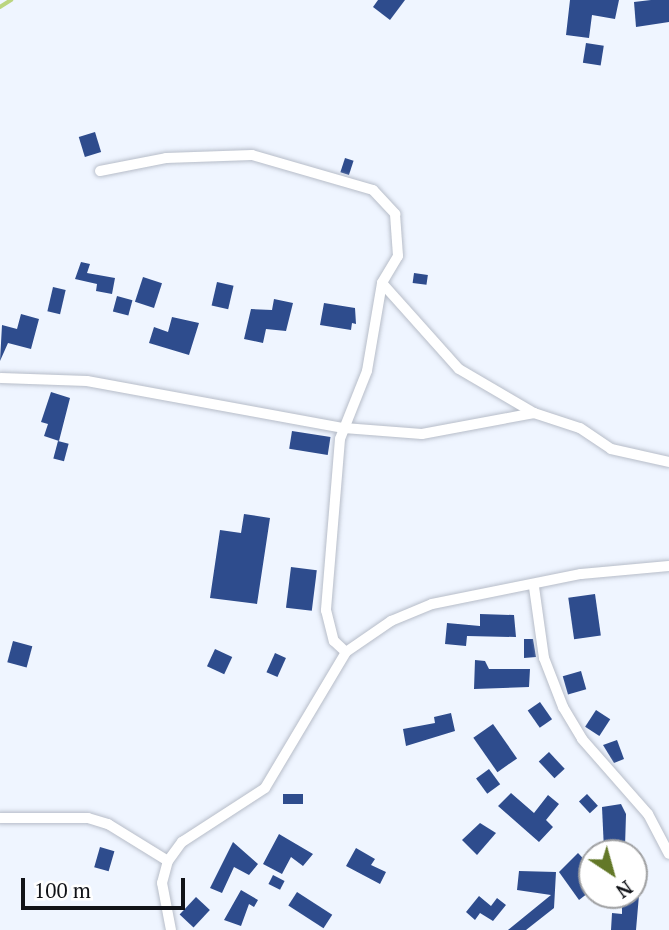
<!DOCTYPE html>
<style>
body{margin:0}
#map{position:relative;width:669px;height:930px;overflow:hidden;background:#eff5ff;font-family:"PT Serif",serif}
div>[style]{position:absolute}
.stream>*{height:3.5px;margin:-1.75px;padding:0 1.75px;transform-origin:1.75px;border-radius:1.75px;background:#bbd57f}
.building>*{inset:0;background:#2e4c8d;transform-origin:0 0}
.roads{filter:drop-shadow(0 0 2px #b7bdc9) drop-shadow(0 0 2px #b7bdc9)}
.street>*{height:10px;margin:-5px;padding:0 5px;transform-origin:5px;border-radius:5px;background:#fff}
span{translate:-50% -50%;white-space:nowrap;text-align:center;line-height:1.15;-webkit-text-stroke:7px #fff;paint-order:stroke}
.north{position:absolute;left:578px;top:839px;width:70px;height:70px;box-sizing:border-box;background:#fff;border:2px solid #a0a1a3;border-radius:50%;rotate:144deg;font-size:19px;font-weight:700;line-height:28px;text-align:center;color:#111318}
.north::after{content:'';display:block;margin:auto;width:24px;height:32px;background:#637828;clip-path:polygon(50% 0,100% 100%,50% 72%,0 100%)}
.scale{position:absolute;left:21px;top:878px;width:164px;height:32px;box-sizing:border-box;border:4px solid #111318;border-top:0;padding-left:9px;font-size:21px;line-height:24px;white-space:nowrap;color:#111318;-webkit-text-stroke:5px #fff;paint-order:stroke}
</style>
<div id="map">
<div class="stream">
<div style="left:0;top:7px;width:13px;rotate:-32deg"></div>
</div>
<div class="building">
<div style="clip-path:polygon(378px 0,405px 0,390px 20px,373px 7px)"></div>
<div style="clip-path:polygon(570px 0,619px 0,615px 19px,592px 15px,589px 38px,566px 35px)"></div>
<div style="clip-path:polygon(651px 0,669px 0,669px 22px,636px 27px,634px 2px)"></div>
<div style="left:586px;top:43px;width:18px;height:20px;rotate:9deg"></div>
<div style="left:95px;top:132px;width:21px;height:17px;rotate:73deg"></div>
<div style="left:345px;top:158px;width:9px;height:15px;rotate:18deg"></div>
<div style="clip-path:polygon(81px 262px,90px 264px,87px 273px,115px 278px,112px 294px,96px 291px,97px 284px,75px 279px)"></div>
<div style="left:414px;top:273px;width:14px;height:10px;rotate:8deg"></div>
<div style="left:143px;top:277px;width:20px;height:26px;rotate:18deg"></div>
<div style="left:217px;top:282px;width:17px;height:24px;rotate:13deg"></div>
<div style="left:53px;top:287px;width:13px;height:25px;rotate:13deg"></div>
<div style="left:117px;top:296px;width:16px;height:16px;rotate:15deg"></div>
<div style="clip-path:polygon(274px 299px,293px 303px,286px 331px,266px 329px,263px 343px,244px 339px,251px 309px,272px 310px)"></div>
<div style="clip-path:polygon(324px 303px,355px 308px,356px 324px,352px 323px,351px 330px,320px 325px)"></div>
<div style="clip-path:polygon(21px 314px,39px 319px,31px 349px,8px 343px,0 361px,2px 325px,17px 329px)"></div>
<div style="clip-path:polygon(172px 317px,199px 323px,189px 355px,149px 343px,154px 327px,168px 332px)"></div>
<div style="clip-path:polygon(51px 392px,70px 398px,59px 441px,44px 436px,48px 424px,41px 422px)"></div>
<div style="left:292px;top:431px;width:39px;height:18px;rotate:9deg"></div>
<div style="left:58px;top:441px;width:11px;height:18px;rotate:15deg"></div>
<div style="clip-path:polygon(244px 514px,270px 518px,257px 604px,210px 598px,220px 530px,241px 533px)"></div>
<div style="left:291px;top:567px;width:26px;height:41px;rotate:7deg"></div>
<div style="left:595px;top:594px;width:42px;height:27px;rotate:82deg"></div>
<div style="clip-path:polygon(480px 614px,514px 615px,516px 637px,467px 636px,466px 646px,445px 644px,447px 623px,480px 626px)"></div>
<div style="clip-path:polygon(524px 639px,533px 639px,536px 657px,524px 658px)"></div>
<div style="left:13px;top:641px;width:20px;height:22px;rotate:15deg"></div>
<div style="left:215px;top:649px;width:19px;height:19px;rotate:25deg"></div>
<div style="left:275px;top:653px;width:12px;height:21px;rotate:24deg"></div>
<div style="clip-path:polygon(475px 660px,485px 661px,489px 669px,530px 669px,529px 687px,474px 689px)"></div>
<div style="left:581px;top:671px;width:19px;height:19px;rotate:74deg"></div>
<div style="left:540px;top:702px;width:21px;height:15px;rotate:55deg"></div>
<div style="left:596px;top:710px;width:17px;height:20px;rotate:33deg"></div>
<div style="clip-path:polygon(451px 713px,455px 731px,406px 746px,403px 729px,435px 723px,434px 717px)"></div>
<div style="left:493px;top:724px;width:42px;height:24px;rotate:55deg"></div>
<div style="clip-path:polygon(617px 740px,624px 759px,614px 763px,603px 745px)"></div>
<div style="left:549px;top:752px;width:23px;height:14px;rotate:47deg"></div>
<div style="left:489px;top:769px;width:19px;height:16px;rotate:54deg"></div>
<div style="clip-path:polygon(511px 793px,534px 813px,548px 795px,559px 804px,546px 820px,553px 827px,539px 842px,498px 806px)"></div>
<div style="left:303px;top:794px;width:10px;height:20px;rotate:90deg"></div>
<div style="left:587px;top:794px;width:16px;height:11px;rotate:47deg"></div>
<div style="clip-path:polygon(621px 804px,626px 814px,625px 846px,622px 850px,604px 850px,602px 807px)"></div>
<div style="clip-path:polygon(480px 823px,496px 833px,477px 855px,462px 840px)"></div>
<div style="clip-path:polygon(279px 834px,313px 854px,303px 866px,291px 857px,282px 874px,263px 864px)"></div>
<div style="clip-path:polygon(233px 842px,258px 864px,249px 875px,234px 867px,222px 893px,210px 888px)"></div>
<div style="left:100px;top:847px;width:15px;height:21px;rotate:16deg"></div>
<div style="clip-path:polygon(356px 848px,375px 859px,371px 865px,386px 872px,380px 884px,346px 866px)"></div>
<div style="clip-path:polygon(578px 853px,592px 868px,592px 890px,579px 900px,559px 872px)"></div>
<div style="clip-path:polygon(519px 871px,556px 872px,554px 908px,526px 930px,508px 930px,551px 895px,517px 890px)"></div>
<div style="left:273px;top:875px;width:13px;height:10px;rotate:27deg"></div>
<div style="clip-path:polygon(241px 890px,258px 900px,254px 907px,249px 904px,241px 926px,224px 920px)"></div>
<div style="left:297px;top:892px;width:42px;height:16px;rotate:33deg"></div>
<div style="clip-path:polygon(622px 895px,639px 895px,636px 930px,611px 930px,612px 913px,622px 914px)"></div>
<div style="clip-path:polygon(479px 896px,491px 906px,497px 898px,506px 905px,493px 921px,480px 913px,475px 920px,466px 912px)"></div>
<div style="left:196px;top:897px;width:19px;height:24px;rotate:43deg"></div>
</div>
<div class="roads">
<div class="street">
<div style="left:100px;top:171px;width:67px;rotate:-11.1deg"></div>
<div style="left:166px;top:158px;width:86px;rotate:-2deg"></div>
<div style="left:252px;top:155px;width:126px;rotate:16.1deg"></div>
<div style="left:373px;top:190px;width:33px;rotate:47deg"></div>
<div style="left:395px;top:214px;width:42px;rotate:85.9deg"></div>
<div style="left:398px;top:256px;width:31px;rotate:121deg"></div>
<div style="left:382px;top:283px;width:89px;rotate:99.7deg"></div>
<div style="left:367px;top:371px;width:73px;rotate:111.7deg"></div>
<div style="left:340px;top:439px;width:172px;rotate:94.7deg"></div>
<div style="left:326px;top:610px;width:32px;rotate:76deg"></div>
<div style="left:334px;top:641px;width:16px;rotate:43deg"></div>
<div style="left:382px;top:283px;width:115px;rotate:48.2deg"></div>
<div style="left:459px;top:369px;width:87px;rotate:30.4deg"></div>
<div style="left:1px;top:378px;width:86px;rotate:2deg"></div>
<div style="left:87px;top:381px;width:261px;rotate:10.4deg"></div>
<div style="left:344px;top:428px;width:78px;rotate:4.4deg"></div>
<div style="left:422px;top:434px;width:114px;rotate:-10.6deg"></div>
<div style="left:534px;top:413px;width:48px;rotate:18.1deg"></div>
<div style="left:580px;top:428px;width:37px;rotate:34deg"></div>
<div style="left:611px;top:449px;width:59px;rotate:12.6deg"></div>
<div style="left:534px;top:587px;width:72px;rotate:82deg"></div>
<div style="left:544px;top:658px;width:53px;rotate:68.8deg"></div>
<div style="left:563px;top:707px;width:37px;rotate:59deg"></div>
<div style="left:582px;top:739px;width:100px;rotate:48.7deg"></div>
<div style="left:648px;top:814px;width:45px;rotate:62.3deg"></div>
<div style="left:0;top:818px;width:88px"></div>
<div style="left:88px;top:818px;width:21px;rotate:17deg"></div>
<div style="left:108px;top:824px;width:70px;rotate:31.7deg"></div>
<div style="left:171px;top:930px;width:48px;rotate:-100.8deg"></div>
<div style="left:162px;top:883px;width:23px;rotate:-75deg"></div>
<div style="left:168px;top:861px;width:24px;rotate:-54deg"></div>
<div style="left:182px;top:842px;width:99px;rotate:-33deg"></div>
<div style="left:265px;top:788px;width:158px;rotate:-59.2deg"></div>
<div style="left:346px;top:652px;width:55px;rotate:-34.6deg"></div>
<div style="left:391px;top:621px;width:44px;rotate:-22.5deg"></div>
<div style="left:432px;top:604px;width:152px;rotate:-11.4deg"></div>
<div style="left:581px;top:574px;width:88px;rotate:-5.2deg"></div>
</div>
</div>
<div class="north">N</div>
<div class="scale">100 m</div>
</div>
